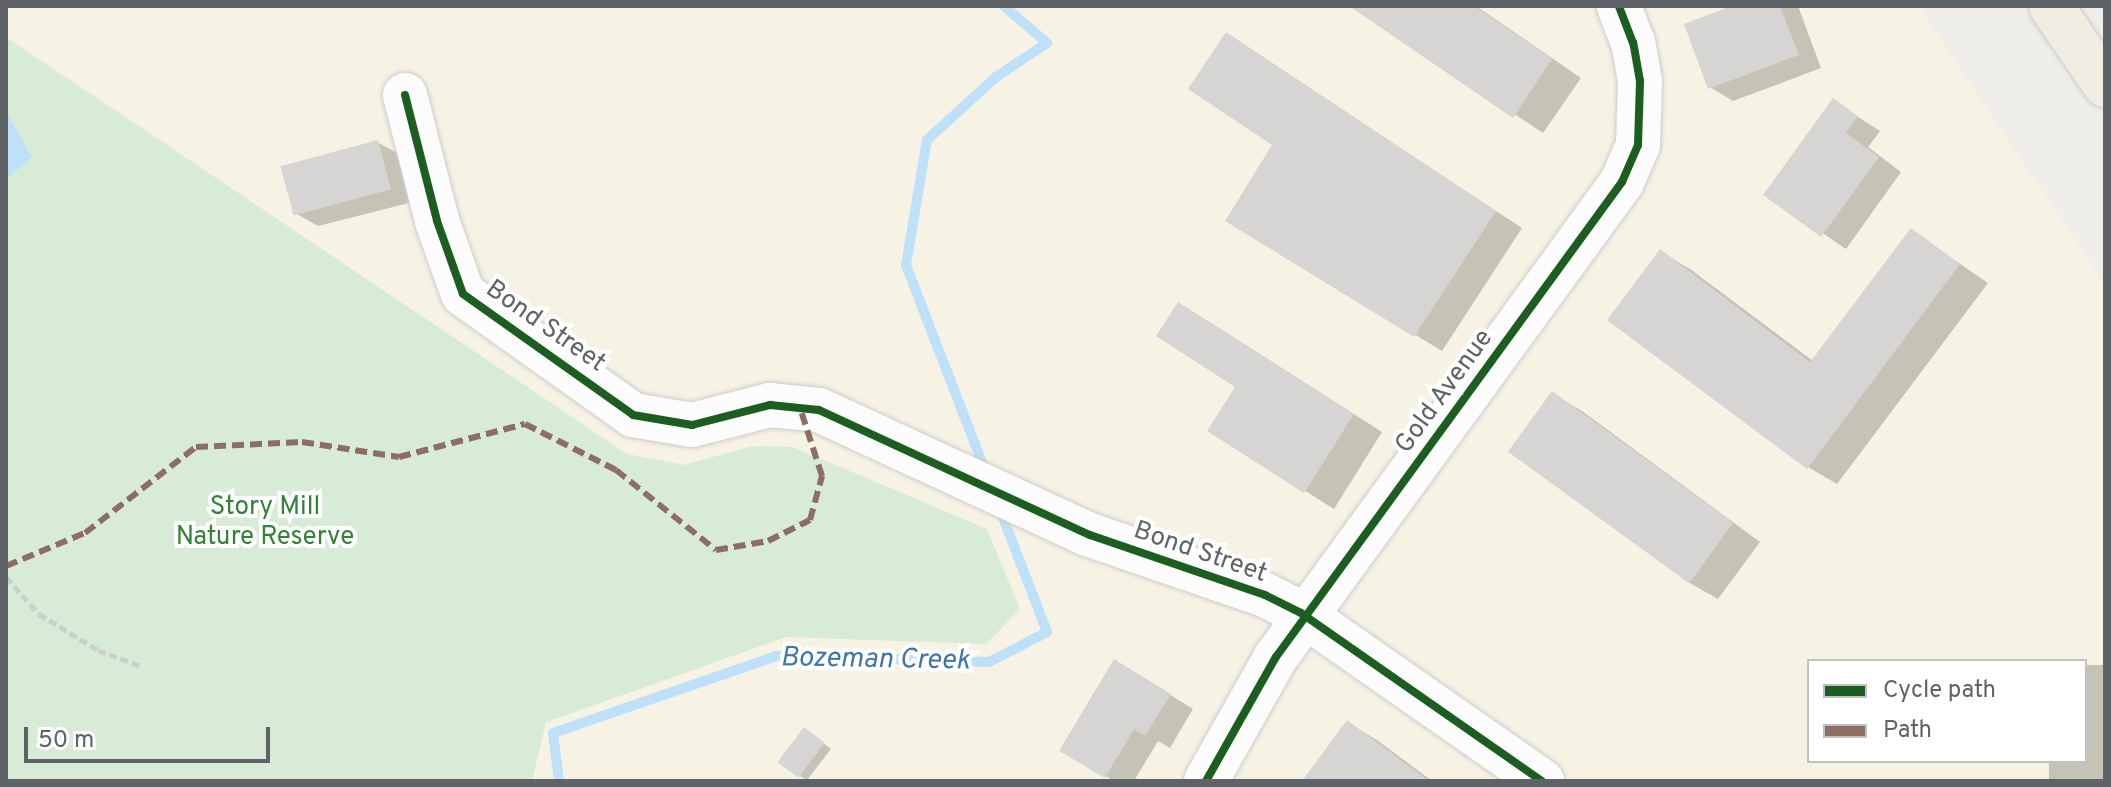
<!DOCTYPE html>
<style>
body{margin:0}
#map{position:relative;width:2111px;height:787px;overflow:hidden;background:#efeeea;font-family:Overpass,sans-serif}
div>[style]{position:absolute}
.commercial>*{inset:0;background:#f7f3e4}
.green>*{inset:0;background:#d8ebd6}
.water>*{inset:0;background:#bfe0f9}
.shadow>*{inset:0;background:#0003}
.stream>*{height:10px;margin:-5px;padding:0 5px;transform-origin:5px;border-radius:5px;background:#bfe0f9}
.building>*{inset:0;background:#d6d5d3;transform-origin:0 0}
.path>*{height:5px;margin-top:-2.5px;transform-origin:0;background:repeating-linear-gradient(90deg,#cacfcc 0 8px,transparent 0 12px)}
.roads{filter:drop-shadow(0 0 2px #cbcccc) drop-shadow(0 0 2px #cbcccc)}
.minor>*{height:44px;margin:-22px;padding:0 22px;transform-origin:22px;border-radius:22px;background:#fdfcfc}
.highway>*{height:44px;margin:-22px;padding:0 22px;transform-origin:22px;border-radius:22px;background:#f0ede3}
.quiet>*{height:6px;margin-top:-3px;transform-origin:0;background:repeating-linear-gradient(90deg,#8d6e63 0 12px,transparent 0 18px)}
.cycleway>*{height:8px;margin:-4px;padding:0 4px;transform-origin:4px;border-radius:4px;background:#1b5e20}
span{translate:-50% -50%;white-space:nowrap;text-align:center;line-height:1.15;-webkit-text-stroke:8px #fff;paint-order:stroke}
.street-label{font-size:26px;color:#5f6368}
.park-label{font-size:26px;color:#348238}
.water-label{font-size:28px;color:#4174aa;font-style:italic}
.frame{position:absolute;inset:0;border:8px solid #5f6368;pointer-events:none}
.legend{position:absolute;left:1807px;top:659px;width:280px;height:104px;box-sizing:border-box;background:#fff;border:2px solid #bfc1c3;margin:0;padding:10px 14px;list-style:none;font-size:24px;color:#5f6368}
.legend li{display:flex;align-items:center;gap:16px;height:40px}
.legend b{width:40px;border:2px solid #bfc1c3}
.scale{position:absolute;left:24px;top:727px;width:246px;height:36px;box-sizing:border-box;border:4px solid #5f6368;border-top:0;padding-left:10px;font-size:24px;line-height:28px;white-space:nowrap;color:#5f6368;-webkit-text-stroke:6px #fff;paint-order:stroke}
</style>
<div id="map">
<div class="commercial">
<div style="clip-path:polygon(evenodd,6px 6px,1918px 6px,2105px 286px,2105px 781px,532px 781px,546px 723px,786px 637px,986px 644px,753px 446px,684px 465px,627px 454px,6px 37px,6px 6px,1809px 661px,2085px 661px,2085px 761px,1809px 761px,1809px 661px)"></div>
</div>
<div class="green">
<div style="clip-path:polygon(6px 37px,627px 454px,684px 465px,753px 446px,793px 447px,987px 529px,1020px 609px,986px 644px,786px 637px,546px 722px,532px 781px,6px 781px)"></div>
</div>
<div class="water">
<div style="clip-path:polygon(6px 112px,32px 157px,6px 179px)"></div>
</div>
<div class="shadow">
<div style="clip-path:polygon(1353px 6px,1476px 6px,1581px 78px,1543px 133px)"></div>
<div style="clip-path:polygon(1737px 6px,1798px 6px,1821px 68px,1733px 101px,1710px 87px)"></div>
<div style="clip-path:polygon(1227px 35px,1522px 228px,1442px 351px,1228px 221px,1275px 144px)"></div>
<div style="clip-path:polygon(1833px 101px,1880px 131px,1868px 147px,1901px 172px,1846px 249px,1766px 195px)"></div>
<div style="clip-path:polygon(377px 142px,401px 155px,413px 202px,318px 226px,295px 213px)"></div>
<div style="clip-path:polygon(1912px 231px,1988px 283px,1837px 484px,1808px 467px,1661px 252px,1690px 269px,1813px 361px)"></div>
<div style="clip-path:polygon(1208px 321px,1382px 432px,1334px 509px,1210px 431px,1238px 386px)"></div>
<div style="clip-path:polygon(1553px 394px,1582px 411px,1760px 542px,1718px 599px,1688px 582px,1511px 451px)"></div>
<div style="clip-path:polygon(2085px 665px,2105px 665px,2105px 781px,2049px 781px,2049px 761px,2085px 761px)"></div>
<div style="clip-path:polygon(1138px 675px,1193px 709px,1170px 748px,1158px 741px,1134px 781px,1114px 781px,1062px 750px)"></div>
<div style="clip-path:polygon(1348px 723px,1377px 740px,1432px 781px,1305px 781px)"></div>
<div style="clip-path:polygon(812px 734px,831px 749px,807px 780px,800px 776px)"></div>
</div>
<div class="stream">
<div style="left:985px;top:470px;width:220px;rotate:-111.1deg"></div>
<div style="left:906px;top:265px;width:127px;rotate:-80.5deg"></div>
<div style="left:927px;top:140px;width:93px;rotate:-42.4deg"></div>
<div style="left:996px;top:77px;width:61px;rotate:-33.7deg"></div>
<div style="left:1047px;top:43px;width:57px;rotate:-139.3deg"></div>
<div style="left:559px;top:781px;width:48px;rotate:-97.1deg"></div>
<div style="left:553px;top:733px;width:237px;rotate:-19deg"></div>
<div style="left:777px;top:656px;width:212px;rotate:1.6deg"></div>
<div style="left:989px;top:662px;width:65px;rotate:-27.3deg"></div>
<div style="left:1047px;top:632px;width:134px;rotate:-111deg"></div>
</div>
<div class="building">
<div style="clip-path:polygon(1349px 6px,1474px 6px,1552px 59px,1513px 118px)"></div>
<div style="clip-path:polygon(1731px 6px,1780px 6px,1799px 55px,1708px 89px,1684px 24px)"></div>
<div style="clip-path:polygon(1226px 32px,1496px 211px,1414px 337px,1225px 221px,1272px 145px,1188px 89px)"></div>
<div style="clip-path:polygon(1833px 98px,1858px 116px,1846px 133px,1879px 157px,1821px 237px,1763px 195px)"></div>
<div style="left:378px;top:140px;width:51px;height:101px;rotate:75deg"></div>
<div style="clip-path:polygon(1911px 228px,1960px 264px,1807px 469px,1607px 320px,1660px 249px,1810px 362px)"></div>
<div style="clip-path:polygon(1178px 302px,1354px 414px,1304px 493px,1207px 431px,1235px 387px,1156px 336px)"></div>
<div style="left:1552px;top:391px;width:224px;height:75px;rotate:36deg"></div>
<div style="clip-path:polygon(1114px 659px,1171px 694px,1145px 736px,1134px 729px,1105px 778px,1059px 751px)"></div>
<div style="clip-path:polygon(1347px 720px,1429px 781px,1302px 781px)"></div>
<div style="left:804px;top:727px;width:26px;height:44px;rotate:37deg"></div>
</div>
<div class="path">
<div style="left:6px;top:577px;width:50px;rotate:48.3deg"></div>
<div style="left:39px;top:614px;width:69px;rotate:31.4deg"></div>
<div style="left:98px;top:650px;width:48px;rotate:20.7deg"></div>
</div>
<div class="roads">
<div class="minor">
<div style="left:405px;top:95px;width:130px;rotate:75.7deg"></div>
<div style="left:437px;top:221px;width:77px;rotate:70.4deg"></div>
<div style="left:463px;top:294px;width:209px;rotate:35.4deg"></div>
<div style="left:633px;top:415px;width:60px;rotate:9.6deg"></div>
<div style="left:692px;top:425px;width:81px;rotate:-14.4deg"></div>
<div style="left:770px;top:405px;width:49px;rotate:5.8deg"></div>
<div style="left:819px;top:410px;width:298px;rotate:24.8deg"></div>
<div style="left:1090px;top:535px;width:185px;rotate:18.9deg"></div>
<div style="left:1265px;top:595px;width:40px;rotate:26.6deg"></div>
<div style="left:1301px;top:613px;width:294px;rotate:34.9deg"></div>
<div style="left:1206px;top:781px;width:142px;rotate:-60.6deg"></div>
<div style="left:1276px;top:657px;width:588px;rotate:-53.93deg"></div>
<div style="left:1622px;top:182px;width:40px;rotate:-66.6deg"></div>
<div style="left:1638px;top:145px;width:64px;rotate:-88.2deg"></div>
<div style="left:1640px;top:81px;width:39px;rotate:-100deg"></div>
<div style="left:1633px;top:43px;width:40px;rotate:-111deg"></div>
</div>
<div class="highway">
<div style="left:2051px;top:6px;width:96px;rotate:55.6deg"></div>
</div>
</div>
<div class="quiet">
<div style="left:6px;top:566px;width:86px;rotate:-22.7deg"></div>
<div style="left:85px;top:533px;width:140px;rotate:-37.8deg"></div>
<div style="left:196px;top:447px;width:106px;rotate:-2.7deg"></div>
<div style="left:302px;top:442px;width:98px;rotate:8.8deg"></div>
<div style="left:399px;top:457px;width:130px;rotate:-14.7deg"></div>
<div style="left:525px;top:424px;width:102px;rotate:26.8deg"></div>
<div style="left:616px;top:470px;width:128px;rotate:38.7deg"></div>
<div style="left:716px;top:550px;width:53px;rotate:-9.8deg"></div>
<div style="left:768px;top:541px;width:47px;rotate:-26.6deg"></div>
<div style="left:810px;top:520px;width:46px;rotate:-74.7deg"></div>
<div style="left:822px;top:476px;width:71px;rotate:-107.9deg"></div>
</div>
<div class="cycleway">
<div style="left:405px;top:95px;width:130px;rotate:75.7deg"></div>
<div style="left:437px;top:221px;width:77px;rotate:70.4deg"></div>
<div style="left:463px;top:294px;width:209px;rotate:35.4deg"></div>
<div style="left:633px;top:415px;width:60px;rotate:9.6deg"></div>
<div style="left:692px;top:425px;width:81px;rotate:-14.4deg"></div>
<div style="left:770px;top:405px;width:49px;rotate:5.8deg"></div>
<div style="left:819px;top:410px;width:298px;rotate:24.8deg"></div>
<div style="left:1090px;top:535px;width:185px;rotate:18.9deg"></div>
<div style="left:1265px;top:595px;width:40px;rotate:26.6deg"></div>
<div style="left:1301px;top:613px;width:294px;rotate:34.9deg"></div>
<div style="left:1206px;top:781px;width:142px;rotate:-60.6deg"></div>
<div style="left:1276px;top:657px;width:588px;rotate:-53.93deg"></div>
<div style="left:1622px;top:182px;width:40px;rotate:-66.6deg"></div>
<div style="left:1638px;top:145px;width:64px;rotate:-88.2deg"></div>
<div style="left:1640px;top:81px;width:39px;rotate:-100deg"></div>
<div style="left:1633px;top:43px;width:40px;rotate:-111deg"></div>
</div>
<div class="street-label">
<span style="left:545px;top:327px;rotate:35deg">Bond Street</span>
<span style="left:1445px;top:392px;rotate:-54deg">Gold Avenue</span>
<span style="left:1200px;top:553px;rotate:19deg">Bond Street</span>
</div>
<div class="park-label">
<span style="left:265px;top:523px">Story Mill<br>Nature Reserve</span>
</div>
<div class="water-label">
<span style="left:875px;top:660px;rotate:1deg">Bozeman Creek</span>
</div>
<div class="frame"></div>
<ul class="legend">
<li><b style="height:10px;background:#1b5e20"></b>Cycle path</li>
<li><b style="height:10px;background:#8d6e63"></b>Path</li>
</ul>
<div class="scale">50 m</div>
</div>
